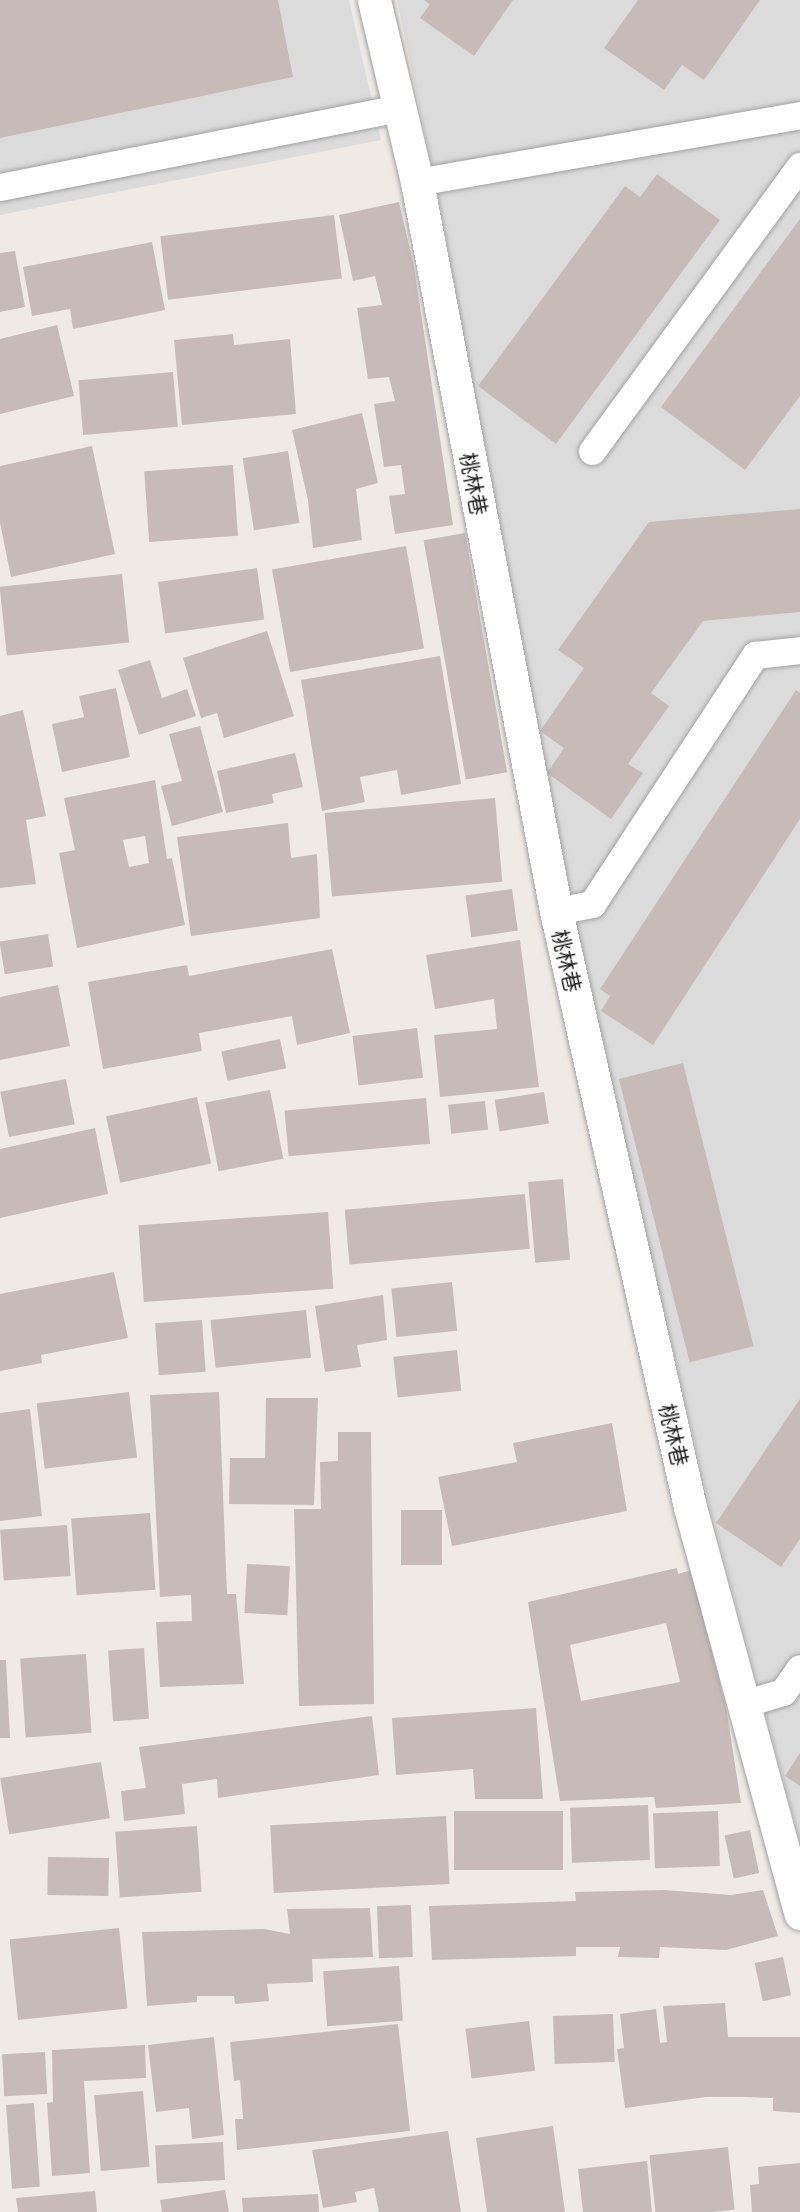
<!DOCTYPE html>
<meta charset="utf-8">
<style>
body{margin:0}
#map{position:relative;width:800px;height:2212px;overflow:hidden;background:#efeae4;font-family:"Noto Sans","Noto Sans SC",sans-serif}
div>[style]{position:absolute}
.residential>*{inset:0;background:#dcdbdb}
.building>*{inset:0;background:#c7bbb8;transform-origin:0 0}
.roads{filter:drop-shadow(0 0 2px #a2a2a2) drop-shadow(0 0 2px #a2a2a2)}
.service>*{height:27px;margin:-13.5px;padding:0 13.5px;transform-origin:13.5px;border-radius:13.5px;background:#fff}
.minor>*{height:33px;margin:-16.5px;padding:0 16.5px;transform-origin:16.5px;border-radius:16.5px;background:#fff}
span{translate:-50% -50%;white-space:nowrap;text-align:center;line-height:1.15;-webkit-text-stroke:4.5px #fff;paint-order:stroke}
.street-label{font-size:21px;color:#1e1e1e}
</style>
<div id="map">
<div class="residential">
<div style="clip-path:polygon(0 0,349px 0,381px 140px,0 215px)"></div>
<div style="clip-path:polygon(397px 0,800px 0,800px 1841px,708px 1500px,550px 820px,443px 220px)"></div>
</div>
<div class="building">
<div style="clip-path:polygon(0 0,278px 0,293px 77px,0 138px)"></div>
<div style="clip-path:polygon(424px 0,513px 0,474px 56px,420px 18px,430px 4px)"></div>
<div style="clip-path:polygon(638px 0,760px 0,704px 80px,682px 65px,664px 90px,604px 48px)"></div>
<div style="clip-path:polygon(657px 174px,720px 220px,556px 444px,478px 386px,625px 186px,640px 197px)"></div>
<div style="clip-path:polygon(399px 202px,414px 267px,453px 525px,395px 534px,389px 496px,405px 494px,401px 465px,384px 467px,374px 404px,395px 401px,389px 377px,368px 379px,357px 308px,382px 305px,375px 276px,353px 281px,339px 215px)"></div>
<div style="left:334px;top:215px;width:64px;height:175px;rotate:83deg"></div>
<div style="clip-path:polygon(800px 219px,800px 396px,745px 470px,661px 407px)"></div>
<div style="clip-path:polygon(152px 242px,165px 310px,73px 329px,70px 309px,32px 316px,23px 267px)"></div>
<div style="clip-path:polygon(15px 251px,25px 307px,0 312px,0 253px)"></div>
<div style="clip-path:polygon(57px 325px,74px 396px,0 414px,0 339px)"></div>
<div style="clip-path:polygon(233px 334px,234px 345px,290px 339px,296px 414px,182px 425px,174px 340px)"></div>
<div style="left:173px;top:372px;width:55px;height:95px;rotate:85deg"></div>
<div style="clip-path:polygon(362px 413px,378px 483px,356px 489px,362px 540px,313px 548px,308px 500px,292px 430px)"></div>
<div style="clip-path:polygon(92px 446px,115px 554px,11px 577px,0 523px,0 466px)"></div>
<div style="left:288px;top:451px;width:73px;height:46px;rotate:81deg"></div>
<div style="left:233px;top:465px;width:71px;height:89px;rotate:86deg"></div>
<div style="clip-path:polygon(800px 509px,800px 612px,703px 621px,651px 693px,669px 706px,628px 764px,643px 773px,611px 819px,547px 773px,564px 748px,540px 731px,584px 668px,558px 650px,649px 522px)"></div>
<div style="left:465px;top:533px;width:243px;height:42px;rotate:80deg"></div>
<div style="left:406px;top:546px;width:104px;height:136px;rotate:80deg"></div>
<div style="left:257px;top:568px;width:52px;height:100px;rotate:82deg"></div>
<div style="left:122px;top:574px;width:69px;height:123px;rotate:84deg"></div>
<div style="clip-path:polygon(267px 631px,294px 716px,224px 738px,217px 713px,201px 718px,183px 658px)"></div>
<div style="clip-path:polygon(440px 656px,461px 784px,401px 795px,397px 770px,360px 777px,365px 802px,322px 811px,301px 680px)"></div>
<div style="clip-path:polygon(150px 660px,162px 698px,187px 689px,196px 716px,139px 735px,118px 670px)"></div>
<div style="clip-path:polygon(116px 688px,130px 757px,62px 772px,52px 724px,84px 717px,79px 696px)"></div>
<div style="clip-path:polygon(796px 690px,800px 693px,800px 819px,653px 1045px,601px 1011px,610px 996px,600px 989px)"></div>
<div style="clip-path:polygon(23px 710px,46px 816px,26px 820px,36px 884px,0 888px,0 716px)"></div>
<div style="clip-path:polygon(200px 726px,223px 812px,172px 826px,161px 786px,182px 781px,169px 734px)"></div>
<div style="clip-path:polygon(295px 753px,303px 787px,272px 794px,274px 803px,226px 813px,217px 771px)"></div>
<div style="clip-path:polygon(evenodd,155px 780px,167px 859px,172px 858px,185px 925px,77px 948px,59px 853px,75px 850px,64px 798px,155px 780px,145px 836px,149px 863px,129px 867px,123px 840px,145px 836px)"></div>
<div style="left:495px;top:798px;width:84px;height:171px;rotate:85deg"></div>
<div style="clip-path:polygon(288px 823px,291px 858px,317px 854px,320px 918px,191px 936px,177px 837px)"></div>
<div style="left:512px;top:889px;width:42px;height:47px;rotate:82deg"></div>
<div style="left:48px;top:934px;width:33px;height:49px;rotate:81deg"></div>
<div style="clip-path:polygon(520px 940px,539px 1087px,440px 1097px,434px 1035px,497px 1029px,494px 999px,435px 1009px,426px 955px)"></div>
<div style="clip-path:polygon(332px 949px,350px 1033px,297px 1045px,292px 1016px,199px 1033px,202px 1051px,103px 1069px,88px 982px,187px 965px,189px 976px)"></div>
<div style="clip-path:polygon(58px 985px,70px 1046px,0 1060px,0 997px)"></div>
<div style="left:417px;top:1028px;width:50px;height:65px;rotate:83deg"></div>
<div style="left:280px;top:1039px;width:30px;height:60px;rotate:78deg"></div>
<div style="left:683px;top:1063px;width:292px;height:66px;rotate:76deg"></div>
<div style="left:66px;top:1079px;width:46px;height:67px;rotate:79deg"></div>
<div style="left:270px;top:1090px;width:70px;height:66px;rotate:79deg"></div>
<div style="left:544px;top:1092px;width:32px;height:50px;rotate:81deg"></div>
<div style="left:197px;top:1097px;width:68px;height:93px;rotate:78deg"></div>
<div style="left:426px;top:1098px;width:46px;height:142px;rotate:85deg"></div>
<div style="left:485px;top:1101px;width:29px;height:37px;rotate:84deg"></div>
<div style="clip-path:polygon(95px 1128px,108px 1194px,0 1218px,0 1149px)"></div>
<div style="left:563px;top:1179px;width:81px;height:35px;rotate:85deg"></div>
<div style="left:525px;top:1194px;width:55px;height:181px;rotate:85deg"></div>
<div style="left:328px;top:1212px;width:77px;height:190px;rotate:86deg"></div>
<div style="clip-path:polygon(114px 1272px,128px 1338px,41px 1355px,42px 1363px,0 1371px,0 1294px)"></div>
<div style="left:452px;top:1282px;width:49px;height:61px;rotate:84deg"></div>
<div style="clip-path:polygon(383px 1295px,387px 1340px,357px 1345px,361px 1367px,325px 1372px,315px 1306px)"></div>
<div style="left:306px;top:1310px;width:48px;height:96px;rotate:84deg"></div>
<div style="left:202px;top:1320px;width:52px;height:47px;rotate:86deg"></div>
<div style="left:457px;top:1350px;width:41px;height:64px;rotate:84deg"></div>
<div style="left:129px;top:1392px;width:66px;height:93px;rotate:83deg"></div>
<div style="clip-path:polygon(219px 1392px,227px 1594px,236px 1594px,244px 1684px,160px 1687px,156px 1622px,192px 1621px,191px 1595px,160px 1597px,150px 1395px)"></div>
<div style="clip-path:polygon(266px 1398px,318px 1398px,314px 1505px,229px 1504px,230px 1458px,265px 1458px)"></div>
<div style="clip-path:polygon(800px 1399px,800px 1539px,781px 1567px,716px 1523px)"></div>
<div style="clip-path:polygon(30px 1409px,42px 1516px,0 1521px,0 1413px)"></div>
<div style="clip-path:polygon(612px 1423px,627px 1511px,452px 1546px,438px 1477px,517px 1462px,513px 1443px)"></div>
<div style="clip-path:polygon(338px 1432px,371px 1432px,374px 1704px,299px 1706px,294px 1509px,321px 1509px,320px 1462px,338px 1461px)"></div>
<div style="left:401px;top:1510px;width:41px;height:55px"></div>
<div style="left:150px;top:1513px;width:77px;height:79px;rotate:86deg"></div>
<div style="left:67px;top:1525px;width:51px;height:67px;rotate:86deg"></div>
<div style="left:247px;top:1564px;width:43px;height:49px;rotate:3deg"></div>
<div style="clip-path:polygon(evenodd,677px 1568px,678px 1574px,691px 1570px,726px 1707px,741px 1803px,656px 1808px,654px 1797px,560px 1801px,528px 1602px,677px 1568px,666px 1623px,680px 1682px,581px 1701px,570px 1645px,666px 1623px)"></div>
<div style="left:144px;top:1648px;width:71px;height:36px;rotate:86deg"></div>
<div style="left:86px;top:1654px;width:79px;height:66px;rotate:86deg"></div>
<div style="clip-path:polygon(0 1660px,6px 1660px,10px 1738px,0 1738px)"></div>
<div style="clip-path:polygon(536px 1708px,543px 1799px,475px 1799px,473px 1769px,396px 1775px,392px 1718px)"></div>
<div style="clip-path:polygon(372px 1716px,379px 1775px,218px 1798px,217px 1779px,182px 1784px,185px 1814px,124px 1821px,121px 1791px,146px 1788px,139px 1747px)"></div>
<div style="clip-path:polygon(800px 1753px,800px 1786px,785px 1776px)"></div>
<div style="left:101px;top:1762px;width:57px;height:102px;rotate:81deg"></div>
<div style="left:648px;top:1805px;width:55px;height:78px;rotate:88deg"></div>
<div style="left:454px;top:1811px;width:109px;height:59px"></div>
<div style="left:718px;top:1811px;width:55px;height:65px;rotate:88deg"></div>
<div style="left:446px;top:1816px;width:68px;height:176px;rotate:87deg"></div>
<div style="left:197px;top:1826px;width:66px;height:82px;rotate:86deg"></div>
<div style="left:750px;top:1830px;width:44px;height:26px;rotate:78deg"></div>
<div style="left:48px;top:1857px;width:61px;height:38px;rotate:1deg"></div>
<div style="clip-path:polygon(664px 1890px,731px 1895px,763px 1890px,778px 1936px,726px 1950px,660px 1947px,659px 1958px,618px 1957px,620px 1947px,576px 1947px,576px 1956px,432px 1960px,429px 1906px,576px 1901px,575px 1892px)"></div>
<div style="left:411px;top:1905px;width:52px;height:34px;rotate:88deg"></div>
<div style="clip-path:polygon(370px 1908px,373px 1957px,312px 1959px,313px 1982px,267px 1984px,269px 2001px,235px 2004px,234px 1996px,197px 1996px,197px 2002px,147px 2006px,142px 1932px,264px 1929px,290px 1934px,287px 1909px)"></div>
<div style="left:119px;top:1928px;width:81px;height:110px;rotate:84deg"></div>
<div style="left:783px;top:1957px;width:39px;height:29px;rotate:78deg"></div>
<div style="left:399px;top:1966px;width:55px;height:76px;rotate:86deg"></div>
<div style="clip-path:polygon(725px 2003px,728px 2037px,800px 2037px,800px 2113px,773px 2111px,773px 2098px,745px 2097px,706px 2097px,625px 2108px,617px 2049px,624px 2048px,620px 2014px,656px 2009px,660px 2043px,667px 2042px,663px 2006px)"></div>
<div style="left:613px;top:2014px;width:48px;height:60px;rotate:88deg"></div>
<div style="left:529px;top:2021px;width:50px;height:64px;rotate:83deg"></div>
<div style="clip-path:polygon(398px 2024px,410px 2131px,237px 2150px,235px 2119px,243px 2119px,240px 2080px,234px 2081px,230px 2042px)"></div>
<div style="clip-path:polygon(214px 2037px,224px 2135px,192px 2139px,189px 2108px,156px 2112px,148px 2045px)"></div>
<div style="clip-path:polygon(145px 2045px,146px 2078px,84px 2081px,90px 2173px,52px 2176px,47px 2103px,53px 2102px,52px 2050px)"></div>
<div style="left:45px;top:2052px;width:42px;height:43px;rotate:87deg"></div>
<div style="left:143px;top:2091px;width:76px;height:49px;rotate:85deg"></div>
<div style="left:34px;top:2103px;width:84px;height:28px;rotate:86deg"></div>
<div style="clip-path:polygon(553px 2126px,565px 2212px,487px 2212px,476px 2138px)"></div>
<div style="clip-path:polygon(448px 2131px,461px 2212px,379px 2212px,374px 2188px,355px 2192px,357px 2202px,323px 2208px,312px 2150px)"></div>
<div style="left:223px;top:2142px;width:38px;height:68px;rotate:87deg"></div>
<div style="left:728px;top:2147px;width:63px;height:79px;rotate:84deg"></div>
<div style="clip-path:polygon(647px 2161px,652px 2212px,583px 2212px,578px 2169px)"></div>
<div style="clip-path:polygon(800px 2163px,800px 2212px,752px 2212px,750px 2185px,759px 2184px,758px 2167px)"></div>
<div style="clip-path:polygon(225px 2190px,229px 2212px,162px 2212px,160px 2200px)"></div>
<div style="clip-path:polygon(95px 2191px,97px 2212px,18px 2212px,16px 2198px)"></div>
<div style="clip-path:polygon(318px 2194px,319px 2212px,243px 2212px,242px 2198px)"></div>
</div>
<div class="roads">
<div class="service">
<div style="left:417px;top:182px;width:389px;rotate:-9.9deg"></div>
<div style="left:0;top:187px;width:407px;rotate:-11.2deg"></div>
<div style="left:592px;top:451px;width:353px;rotate:-53.9deg"></div>
<div style="left:556px;top:911px;width:37px;rotate:-11deg"></div>
<div style="left:592px;top:904px;width:298px;rotate:-56.8deg"></div>
<div style="left:755px;top:655px;width:45px;rotate:-6.3deg"></div>
<div style="left:743px;top:1704px;width:42px;rotate:-16.7deg"></div>
<div style="left:783px;top:1692px;width:29px;rotate:-55deg"></div>
</div>
<div class="minor">
<div style="left:374px;top:0;width:187px;rotate:76.7deg"></div>
<div style="left:417px;top:182px;width:742px;rotate:79.2deg"></div>
<div style="left:556px;top:911px;width:611px;rotate:77.33deg"></div>
<div style="left:690px;top:1507px;width:421px;rotate:74.8deg"></div>
</div>
</div>
<div class="street-label">
<span style="left:474px;top:484px;rotate:79deg">桃林巷</span>
<span style="left:567px;top:961px;rotate:77deg">桃林巷</span>
<span style="left:674px;top:1435px;rotate:77deg">桃林巷</span>
</div>
</div>
